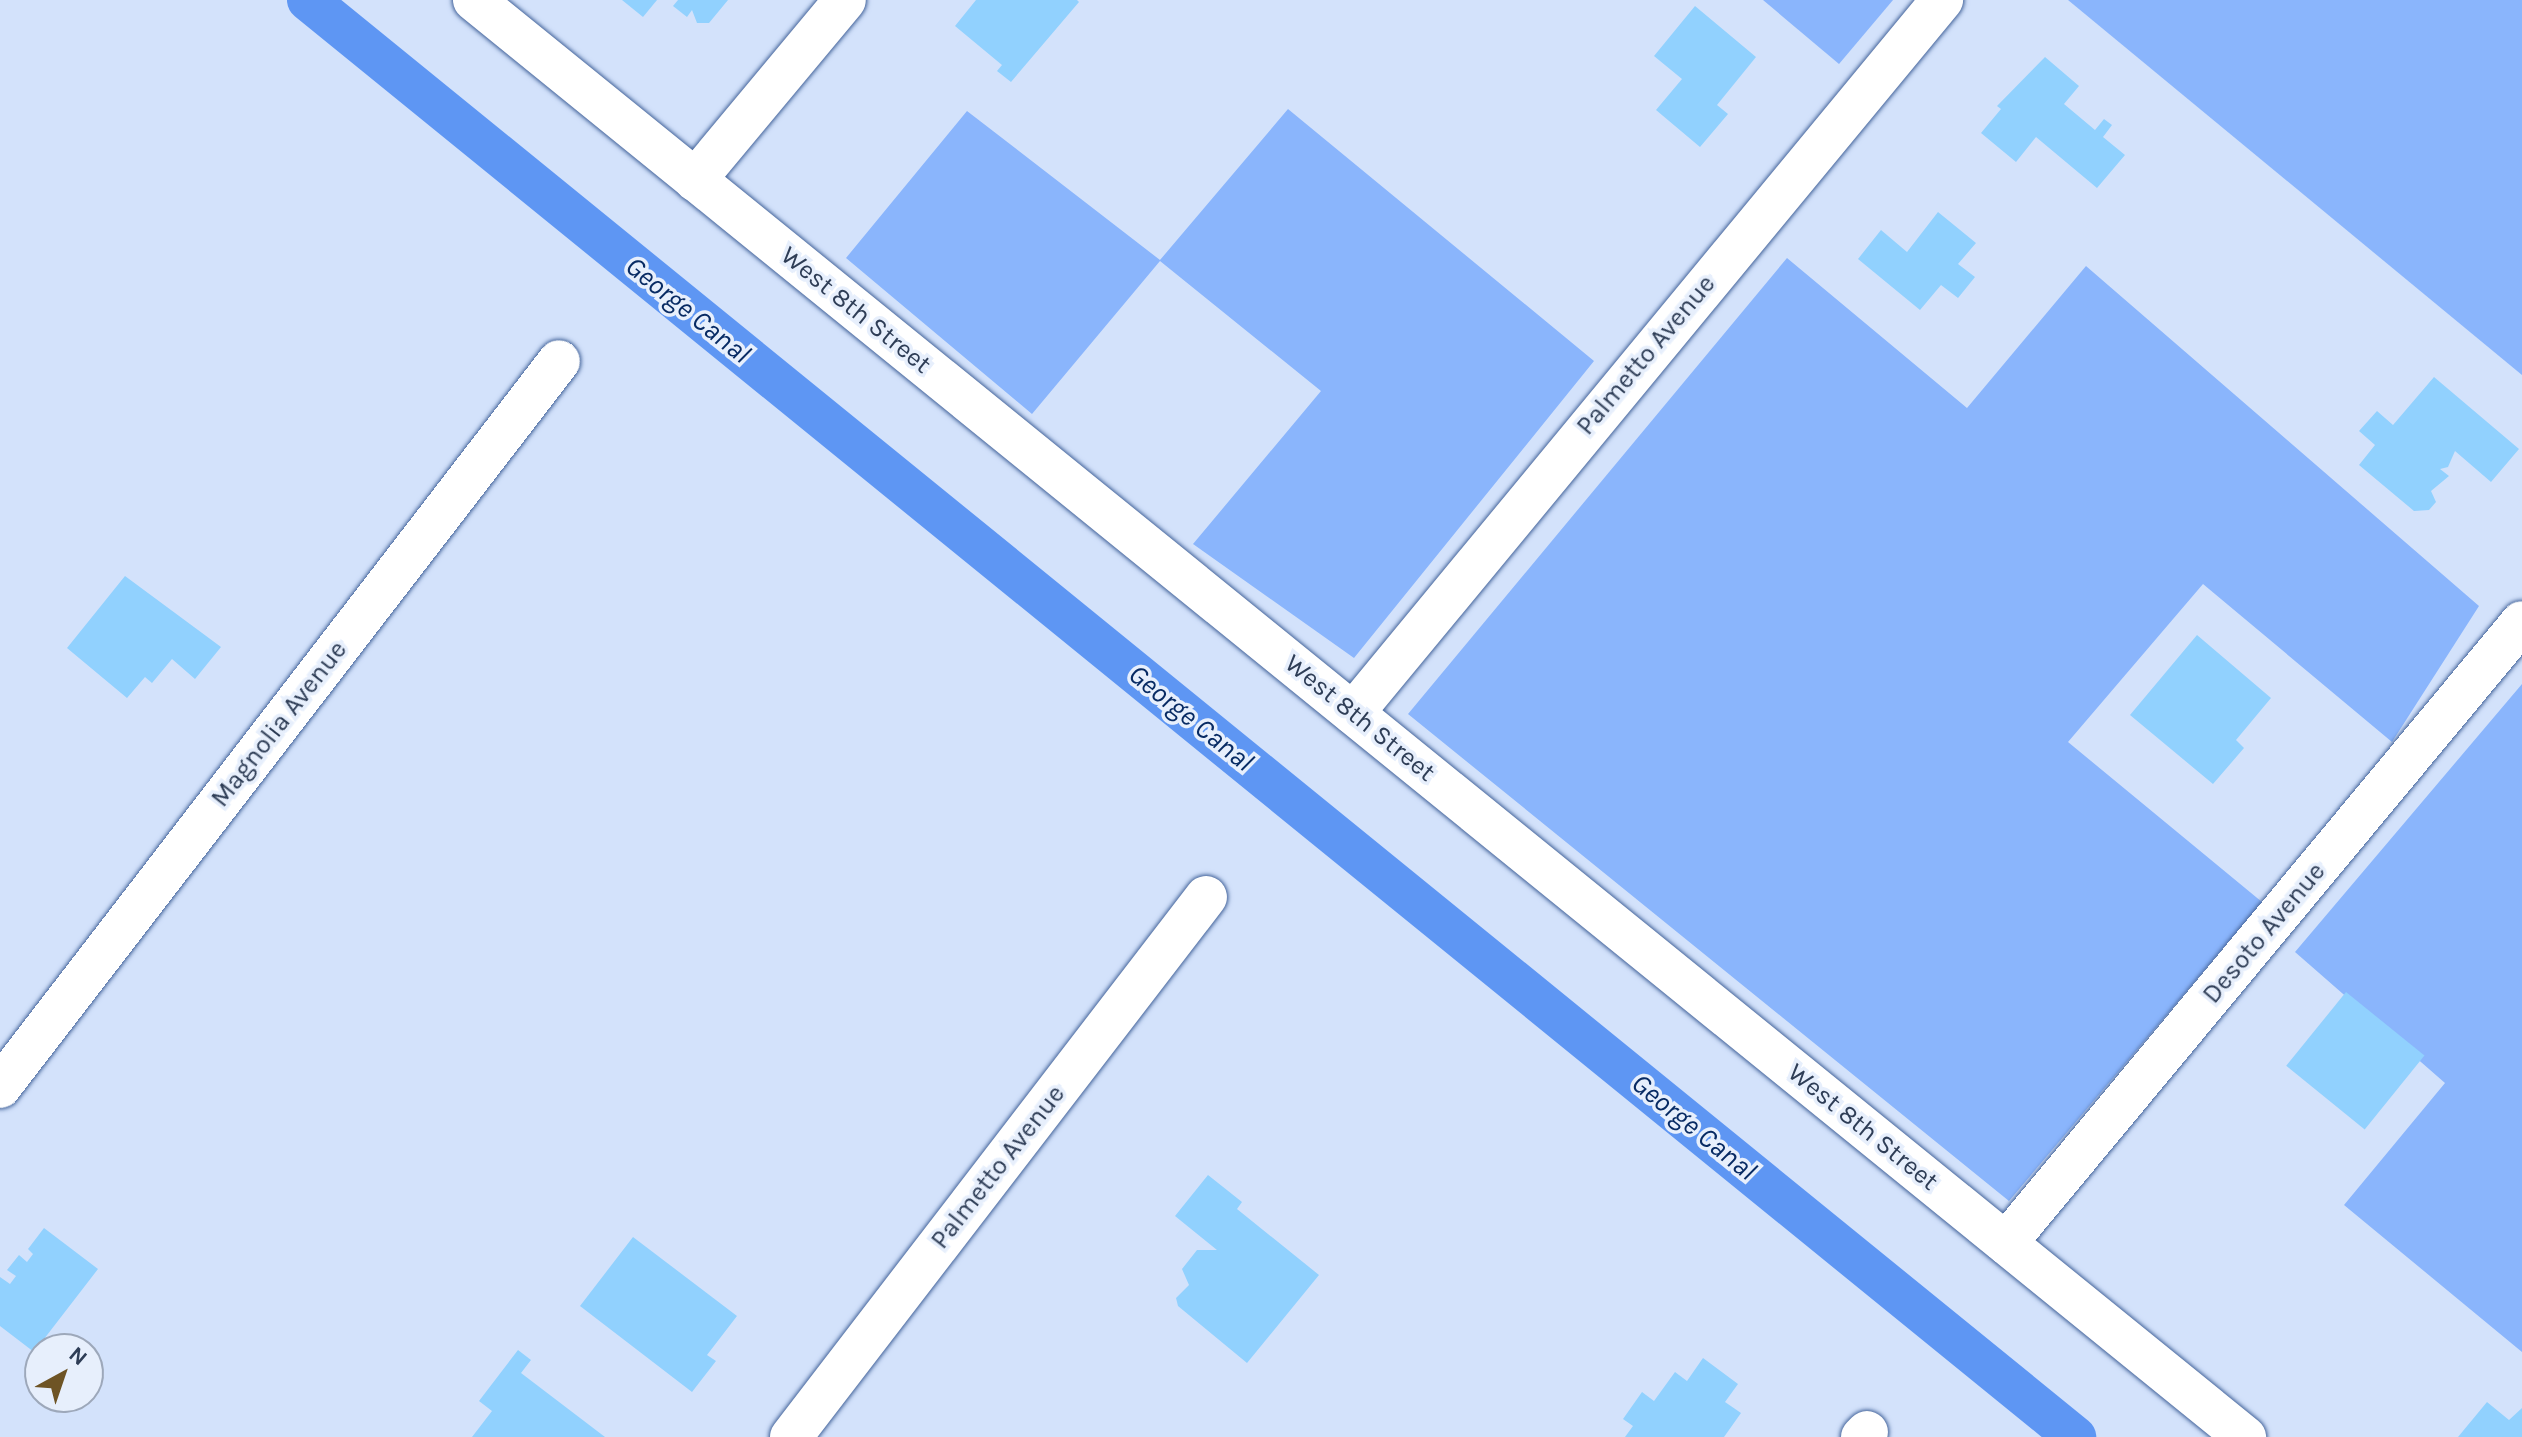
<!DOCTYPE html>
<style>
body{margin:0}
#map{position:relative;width:2522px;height:1437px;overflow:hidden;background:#d3e2fb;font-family:Karla,sans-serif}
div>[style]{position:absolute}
.green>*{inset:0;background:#8ab5fc}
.canal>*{height:42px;margin:-21px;padding:0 21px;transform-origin:21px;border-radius:21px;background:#5e96f3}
.building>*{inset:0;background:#91d1fe;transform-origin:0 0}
.roads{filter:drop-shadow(0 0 2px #44649b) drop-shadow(0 0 2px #44649b)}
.minor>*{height:42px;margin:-21px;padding:0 21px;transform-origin:21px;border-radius:21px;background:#fff}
span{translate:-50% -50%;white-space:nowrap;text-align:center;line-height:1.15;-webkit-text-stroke:7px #e7effc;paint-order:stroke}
.street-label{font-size:26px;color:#2e3d56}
.water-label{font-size:28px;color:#082b64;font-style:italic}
.north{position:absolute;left:24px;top:1333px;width:80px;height:80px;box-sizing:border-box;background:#e7effc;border:2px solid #9da8ba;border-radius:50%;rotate:40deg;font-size:22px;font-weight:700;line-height:32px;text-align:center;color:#2e3d56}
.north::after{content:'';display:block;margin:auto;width:28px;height:36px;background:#6e5425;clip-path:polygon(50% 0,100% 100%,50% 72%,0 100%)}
</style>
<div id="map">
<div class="green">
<div style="clip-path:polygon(1763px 0,1893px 0,1839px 64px)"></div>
<div style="clip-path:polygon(2068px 0,2522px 0,2522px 375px)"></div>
<div style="clip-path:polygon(1288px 109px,1594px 361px,1354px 658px,1193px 544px,1321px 391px,1160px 261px,1032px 414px,846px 258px,967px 111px,1160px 260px)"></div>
<div style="clip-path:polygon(1787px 258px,1967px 408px,2086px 266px,2479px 606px,2392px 742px,2203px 584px,2068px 742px,2262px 902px,2009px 1201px,1408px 714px)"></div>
<div style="clip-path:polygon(2522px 684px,2522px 1352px,2344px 1205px,2445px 1083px,2295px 952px)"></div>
</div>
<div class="canal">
<div style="left:308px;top:0;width:2278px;rotate:39.12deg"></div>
</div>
<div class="building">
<div style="clip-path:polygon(622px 0,657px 0,643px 17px)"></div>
<div style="clip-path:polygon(678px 0,728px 0,709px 23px,697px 23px,692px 10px,687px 17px,673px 6px)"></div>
<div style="clip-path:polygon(976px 0,1077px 0,1079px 2px,1011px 82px,997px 71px,1002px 65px,955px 26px)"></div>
<div style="clip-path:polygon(1695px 6px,1756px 57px,1717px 105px,1728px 114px,1700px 147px,1656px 110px,1682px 79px,1654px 56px)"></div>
<div style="clip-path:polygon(2045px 57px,2079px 86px,2064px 104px,2095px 130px,2104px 119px,2112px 125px,2103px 137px,2125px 155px,2097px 188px,2036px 137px,2016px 162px,1981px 133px,2001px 109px,1997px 106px)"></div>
<div style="clip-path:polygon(1938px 212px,1976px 243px,1958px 264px,1975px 277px,1958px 298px,1941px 285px,1920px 310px,1858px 259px,1881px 230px,1907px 252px)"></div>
<div style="clip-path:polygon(2434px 377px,2519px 449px,2491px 482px,2455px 451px,2448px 467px,2440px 469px,2449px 476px,2431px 491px,2436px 502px,2429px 510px,2414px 511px,2359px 465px,2375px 445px,2359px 431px,2377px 411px,2393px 425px)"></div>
<div style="clip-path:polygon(125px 576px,221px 647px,195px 679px,172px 659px,152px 683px,145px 677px,127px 698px,67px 648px)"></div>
<div style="clip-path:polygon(2197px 635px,2271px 698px,2236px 740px,2244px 748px,2213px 784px,2130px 715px)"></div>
<div style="left:2346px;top:992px;width:101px;height:95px;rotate:39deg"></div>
<div style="clip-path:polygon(1208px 1175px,1242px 1202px,1237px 1209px,1319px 1275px,1247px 1363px,1178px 1306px,1176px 1298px,1189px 1285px,1182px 1269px,1197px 1250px,1217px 1250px,1175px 1216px)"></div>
<div style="clip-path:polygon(44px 1228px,98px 1269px,34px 1352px,0 1326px,0 1277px,10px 1284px,16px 1276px,7px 1270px,19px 1255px,27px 1262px,33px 1254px,28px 1249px)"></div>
<div style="clip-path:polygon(633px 1237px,737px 1316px,707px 1355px,716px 1361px,692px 1392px,580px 1306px)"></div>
<div style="clip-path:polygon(518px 1350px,531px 1360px,521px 1373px,605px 1437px,472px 1437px,492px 1411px,479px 1401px)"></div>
<div style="clip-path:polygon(1703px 1358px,1738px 1384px,1725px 1402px,1741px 1413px,1724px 1437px,1625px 1437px,1633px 1426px,1623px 1419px,1642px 1392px,1654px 1401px,1675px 1372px,1687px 1381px)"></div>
<div style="clip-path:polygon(2487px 1402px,2509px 1420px,2522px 1408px,2522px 1437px,2458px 1437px)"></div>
</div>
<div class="roads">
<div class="minor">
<div style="left:474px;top:0;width:2281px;rotate:39.06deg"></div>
<div style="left:695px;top:180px;width:234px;rotate:-50.2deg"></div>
<div style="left:1353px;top:713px;width:925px;rotate:-50.44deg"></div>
<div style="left:0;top:1087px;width:916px;rotate:-52.4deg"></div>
<div style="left:2006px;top:1243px;width:807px;rotate:-50.28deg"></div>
<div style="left:791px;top:1437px;width:681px;rotate:-52.46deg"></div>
<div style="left:1862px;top:1437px;width:7px;rotate:-45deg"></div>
</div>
</div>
<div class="street-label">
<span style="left:856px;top:310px;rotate:39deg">West 8th Street</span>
<span style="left:1646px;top:355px;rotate:-50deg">Palmetto Avenue</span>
<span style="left:1360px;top:718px;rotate:39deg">West 8th Street</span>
<span style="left:279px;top:724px;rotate:-52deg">Magnolia Avenue</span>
<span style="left:2264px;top:933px;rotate:-50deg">Desoto Avenue</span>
<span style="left:1863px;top:1127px;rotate:39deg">West 8th Street</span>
<span style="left:998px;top:1167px;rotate:-52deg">Palmetto Avenue</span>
</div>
<div class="water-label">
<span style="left:688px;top:310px;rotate:39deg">George Canal</span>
<span style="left:1191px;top:718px;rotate:39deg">George Canal</span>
<span style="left:1694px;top:1127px;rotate:39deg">George Canal</span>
</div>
<div class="north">N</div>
</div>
